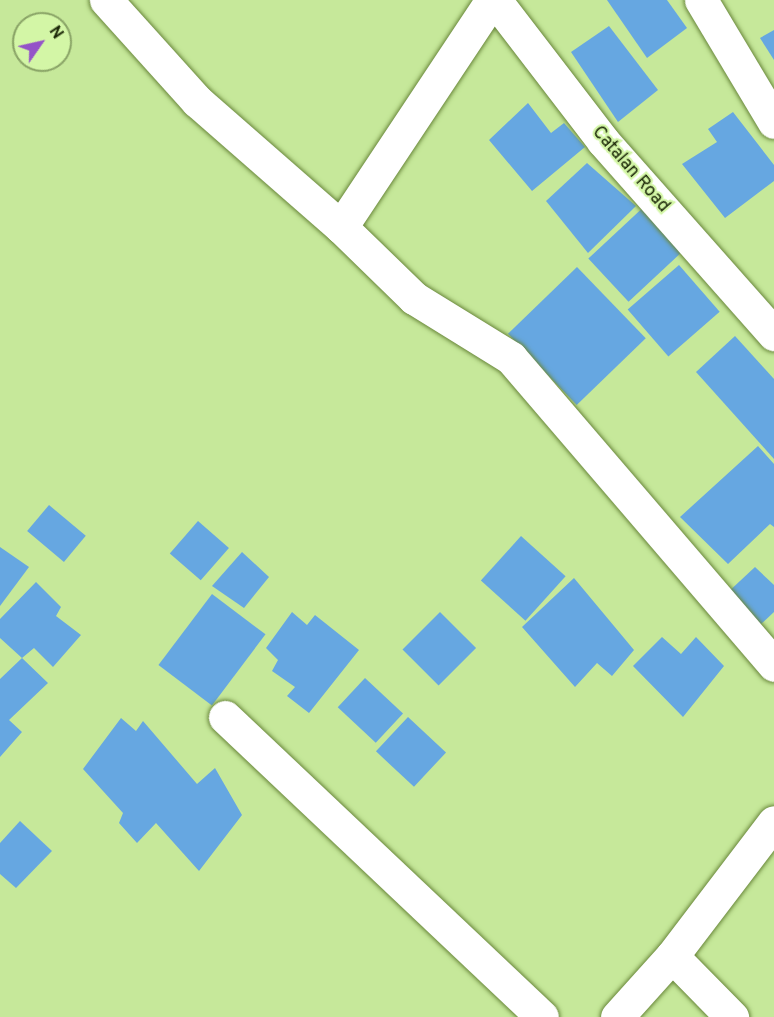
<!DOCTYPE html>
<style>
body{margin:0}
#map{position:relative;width:774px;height:1017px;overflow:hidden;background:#c6e89a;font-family:Overpass,sans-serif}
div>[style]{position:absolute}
.building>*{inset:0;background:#66a7e1;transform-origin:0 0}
.roads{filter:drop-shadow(0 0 2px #69873b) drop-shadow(0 0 2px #69873b)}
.minor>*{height:33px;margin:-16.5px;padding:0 16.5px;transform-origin:16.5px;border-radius:16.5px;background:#fff}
span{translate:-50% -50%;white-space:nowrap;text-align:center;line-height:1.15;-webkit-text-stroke:4.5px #d3f6a6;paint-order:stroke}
.street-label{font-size:18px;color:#1b2707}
.north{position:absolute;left:12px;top:12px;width:60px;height:60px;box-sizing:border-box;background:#d3f6a6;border:2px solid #89a366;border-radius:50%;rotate:56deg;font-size:16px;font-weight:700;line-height:24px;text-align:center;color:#1b2707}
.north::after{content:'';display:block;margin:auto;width:21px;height:27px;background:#9453c8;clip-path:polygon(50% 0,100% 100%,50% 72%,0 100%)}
</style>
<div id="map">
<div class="building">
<div style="clip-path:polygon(607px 0,667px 0,687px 28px,647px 58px)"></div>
<div style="clip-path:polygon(609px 26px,658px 90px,618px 122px,571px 52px)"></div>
<div style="clip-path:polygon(774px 30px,774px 60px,760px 38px)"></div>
<div style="clip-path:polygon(528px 103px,551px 133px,564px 123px,585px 147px,532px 191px,489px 140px)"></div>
<div style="clip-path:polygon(733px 112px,774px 165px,774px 181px,725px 218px,682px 164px,717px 142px,708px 129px)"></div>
<div style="clip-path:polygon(587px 163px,636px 206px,588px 253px,546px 201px)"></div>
<div style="left:649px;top:202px;width:59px;height:83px;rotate:47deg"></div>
<div style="left:679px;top:265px;width:62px;height:68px;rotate:49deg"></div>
<div style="left:577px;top:267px;width:99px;height:96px;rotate:46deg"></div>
<div style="clip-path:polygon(735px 336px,774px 379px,774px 459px,696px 372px)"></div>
<div style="clip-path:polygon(758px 446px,774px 464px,774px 527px,770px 524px,728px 564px,680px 517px)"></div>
<div style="left:49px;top:505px;width:48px;height:34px;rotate:40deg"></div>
<div style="left:198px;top:521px;width:41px;height:43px;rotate:41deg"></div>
<div style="left:521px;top:536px;width:60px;height:60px;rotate:42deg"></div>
<div style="clip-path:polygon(0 547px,29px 567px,0 606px)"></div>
<div style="clip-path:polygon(242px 552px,269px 577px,244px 608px,212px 586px)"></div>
<div style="clip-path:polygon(755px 567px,774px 585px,774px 612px,760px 625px,726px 594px)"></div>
<div style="clip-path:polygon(574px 578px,634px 650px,612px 676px,597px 663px,575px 687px,522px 627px)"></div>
<div style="clip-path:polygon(36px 582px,61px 607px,56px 616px,81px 635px,53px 667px,34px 648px,22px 658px,0 638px,0 619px)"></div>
<div style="left:212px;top:594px;width:67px;height:89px;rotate:37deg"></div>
<div style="clip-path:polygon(292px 612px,307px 625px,315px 615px,359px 650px,309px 713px,287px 696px,295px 687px,272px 671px,278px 660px,266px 648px)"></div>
<div style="left:440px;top:612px;width:51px;height:53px;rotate:45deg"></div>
<div style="clip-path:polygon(662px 637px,681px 654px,696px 637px,724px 666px,683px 717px,633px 666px)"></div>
<div style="clip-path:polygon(22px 658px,48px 683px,9px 720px,22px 732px,0 757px,0 679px)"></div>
<div style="left:365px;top:678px;width:52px;height:40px;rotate:43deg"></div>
<div style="left:408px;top:717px;width:52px;height:47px;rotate:43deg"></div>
<div style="clip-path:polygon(121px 718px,136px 731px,143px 721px,197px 784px,215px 768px,242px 815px,199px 871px,156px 823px,137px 843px,119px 823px,123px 813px,83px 769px)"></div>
<div style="clip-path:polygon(20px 821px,52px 851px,16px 888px,0 874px,0 843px)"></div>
</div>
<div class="roads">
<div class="minor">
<div style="left:106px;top:0;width:136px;rotate:48deg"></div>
<div style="left:197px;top:101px;width:191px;rotate:41.2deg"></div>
<div style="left:341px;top:227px;width:102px;rotate:44.2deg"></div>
<div style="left:414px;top:298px;width:114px;rotate:31.7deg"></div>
<div style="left:511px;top:358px;width:404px;rotate:49.4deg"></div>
<div style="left:495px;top:0;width:178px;rotate:52.5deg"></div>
<div style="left:603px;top:141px;width:258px;rotate:48.5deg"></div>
<div style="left:701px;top:0;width:142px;rotate:59.1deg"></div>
<div style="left:341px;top:227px;width:273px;rotate:-56.4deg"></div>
<div style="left:225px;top:717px;width:436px;rotate:43.4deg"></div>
<div style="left:672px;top:956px;width:86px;rotate:45.5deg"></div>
<div style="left:617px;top:1017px;width:82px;rotate:-48deg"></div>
<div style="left:672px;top:956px;width:168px;rotate:-52.7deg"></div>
</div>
</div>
<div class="street-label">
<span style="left:630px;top:170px;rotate:49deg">Catalan Road</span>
</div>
<div class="north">N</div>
</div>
